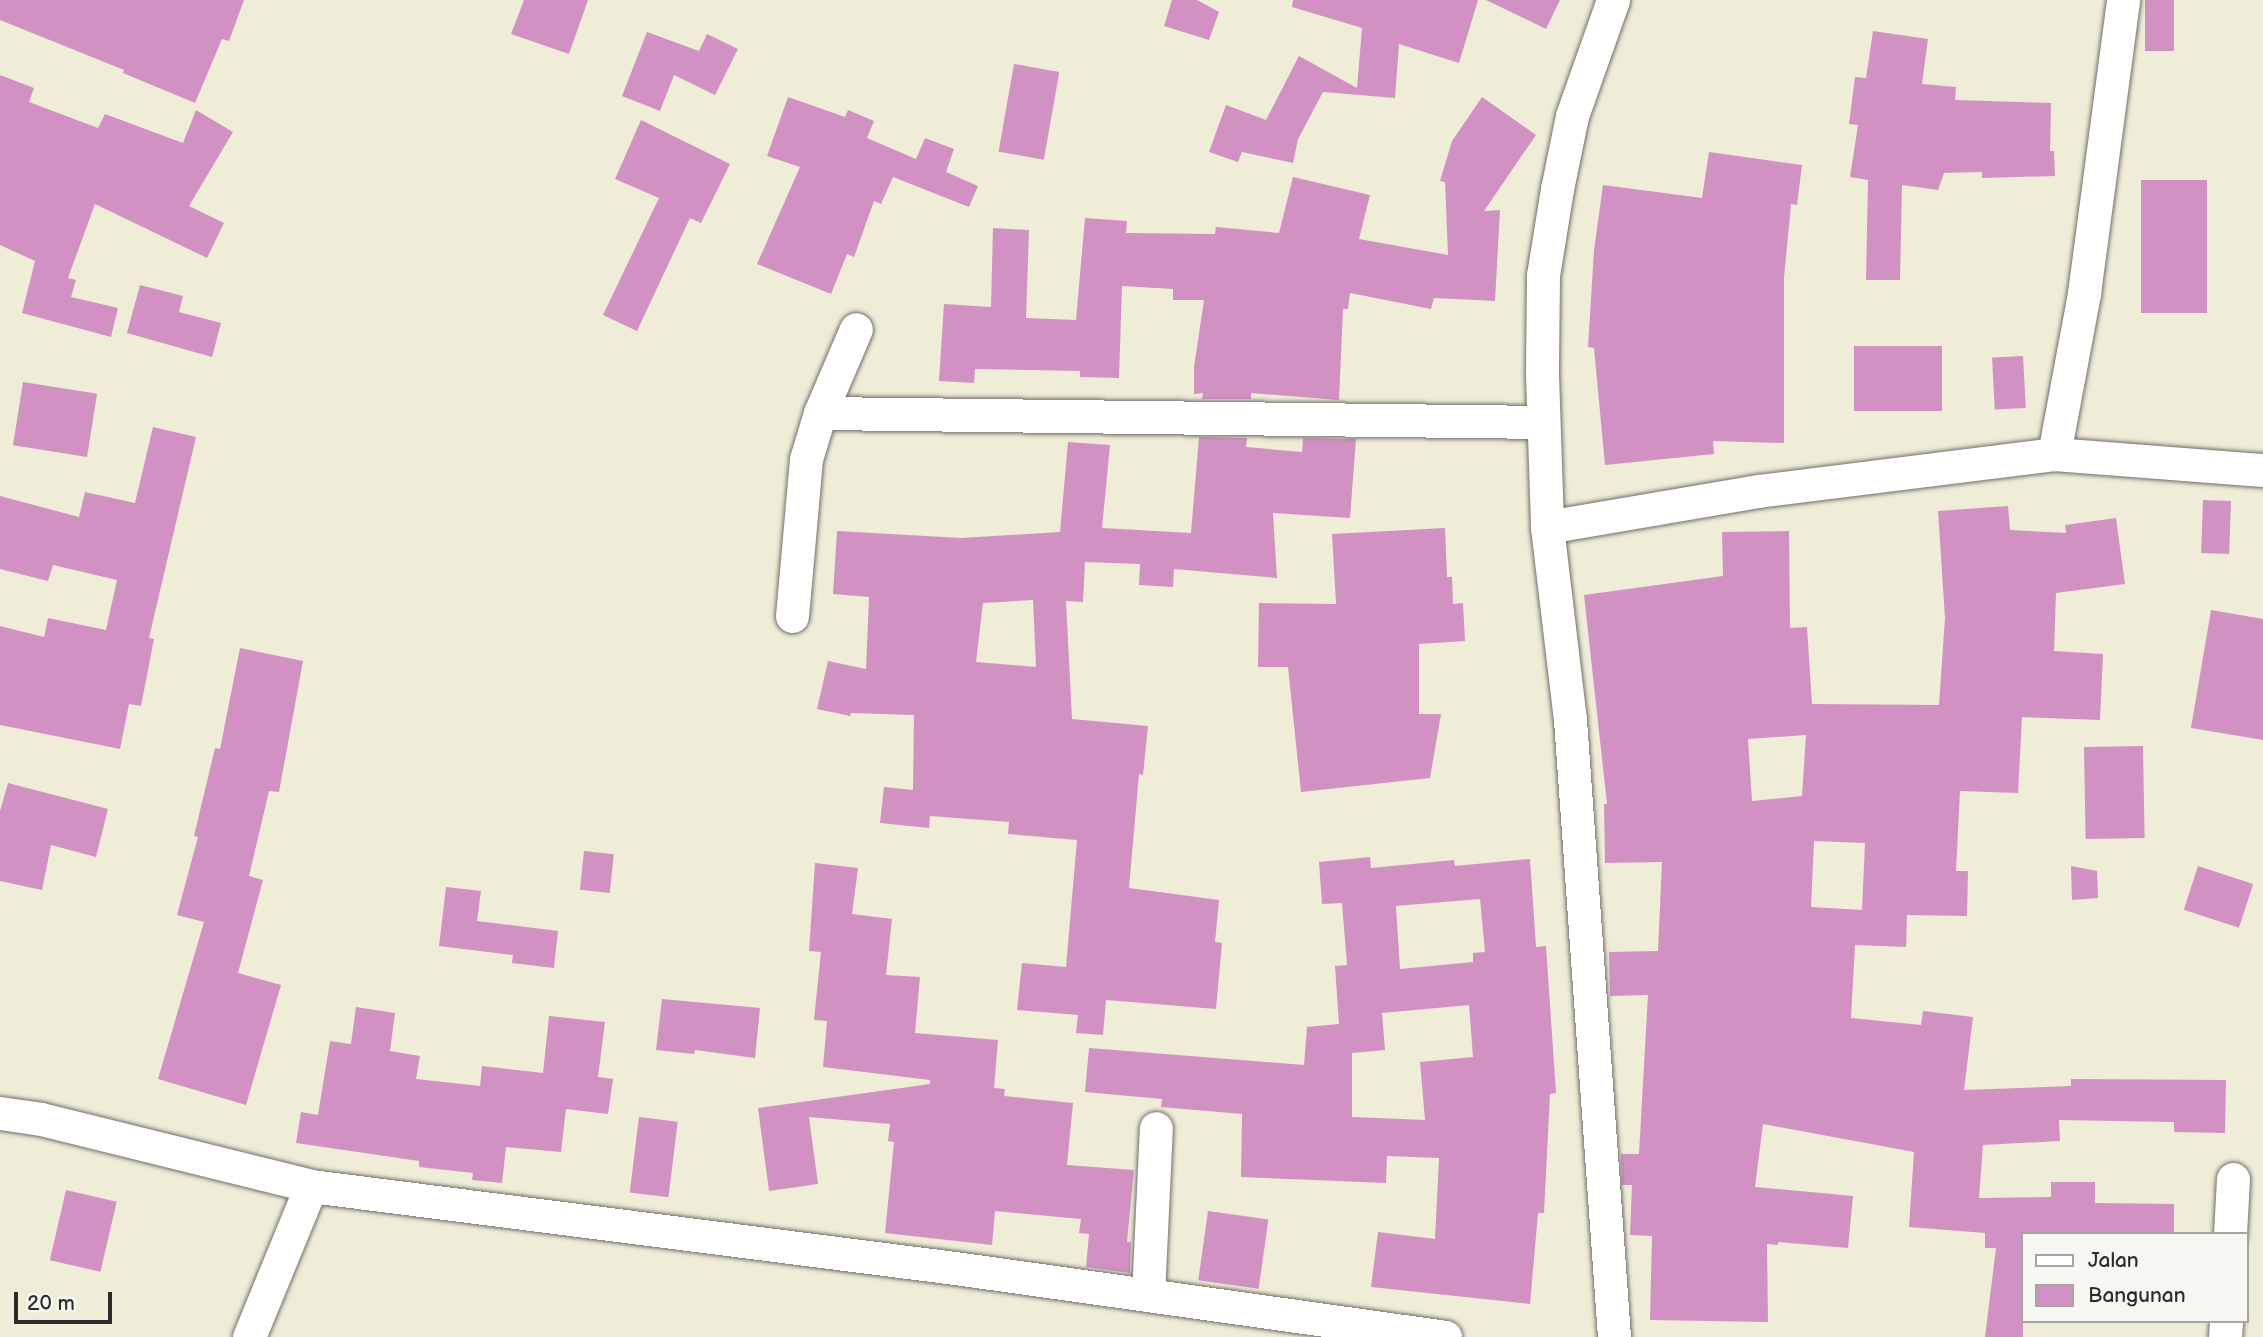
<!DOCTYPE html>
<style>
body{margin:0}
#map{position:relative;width:2263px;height:1337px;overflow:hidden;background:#efecd8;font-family:"Balsamiq Sans",sans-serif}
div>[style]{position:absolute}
.building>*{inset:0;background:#d291c3;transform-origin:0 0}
.roads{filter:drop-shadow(0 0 2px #706f68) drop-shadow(0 0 2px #706f68)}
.minor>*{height:33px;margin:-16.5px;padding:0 16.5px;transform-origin:16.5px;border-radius:16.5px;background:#fff}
span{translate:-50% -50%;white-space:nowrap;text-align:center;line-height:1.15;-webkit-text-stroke:5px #f6f6f2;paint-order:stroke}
.legend{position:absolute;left:2021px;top:1232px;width:228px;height:91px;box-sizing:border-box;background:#f6f6f2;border:2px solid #a5a5a2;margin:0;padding:9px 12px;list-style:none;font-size:21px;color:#2b2b2b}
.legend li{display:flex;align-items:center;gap:14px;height:35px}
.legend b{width:35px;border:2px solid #a5a5a2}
.scale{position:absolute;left:14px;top:1292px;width:98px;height:32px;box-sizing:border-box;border:4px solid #2b2b2b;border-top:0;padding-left:9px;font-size:21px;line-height:24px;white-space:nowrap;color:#2b2b2b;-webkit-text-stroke:5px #f6f6f2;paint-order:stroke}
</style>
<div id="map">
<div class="building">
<div style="clip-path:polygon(0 0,244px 0,229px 41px,222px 39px,195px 103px,123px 73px,124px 70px,0 20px)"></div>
<div style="clip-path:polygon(524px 0,588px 0,569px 54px,511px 34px)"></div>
<div style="clip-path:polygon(1172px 0,1197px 0,1219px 12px,1209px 40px,1164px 26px)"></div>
<div style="clip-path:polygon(1293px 0,1478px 0,1459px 63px,1399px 44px,1395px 98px,1323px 92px,1298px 139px,1293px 163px,1242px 152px,1238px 162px,1209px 152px,1226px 105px,1266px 120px,1299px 56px,1357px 88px,1362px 28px,1292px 7px)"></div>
<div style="clip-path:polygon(1486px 0,1560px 0,1546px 29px)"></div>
<div style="left:2145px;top:0;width:29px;height:51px"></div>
<div style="clip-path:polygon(1873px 31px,1928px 39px,1922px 84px,1956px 87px,1955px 100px,2051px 103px,2050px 151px,2054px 151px,2055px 176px,1982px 178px,1982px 172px,1944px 173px,1938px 190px,1902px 185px,1900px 280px,1866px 280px,1868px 180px,1850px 177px,1858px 125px,1849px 124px,1855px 77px,1866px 78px)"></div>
<div style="clip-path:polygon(647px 32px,699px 51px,707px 34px,738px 49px,715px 95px,674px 75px,660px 111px,622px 96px)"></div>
<div style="left:1014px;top:64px;width:46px;height:89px;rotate:10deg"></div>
<div style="clip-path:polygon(0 75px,34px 88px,29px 102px,98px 128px,105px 114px,183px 143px,196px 110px,233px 132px,189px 206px,224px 223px,207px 258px,95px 204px,68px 278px,76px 280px,71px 297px,118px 308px,111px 337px,22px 313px,35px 261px,0 245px)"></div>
<div style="clip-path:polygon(788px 97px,845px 117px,848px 110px,874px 121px,867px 138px,916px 159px,925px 138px,954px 149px,946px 172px,978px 186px,969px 207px,893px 177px,881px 204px,874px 201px,854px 257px,847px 254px,831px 294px,757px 264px,800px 167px,767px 156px)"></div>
<div style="clip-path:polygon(1482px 97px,1536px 135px,1484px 211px,1500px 210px,1495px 301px,1434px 298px,1431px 309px,1350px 293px,1348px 309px,1343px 309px,1339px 400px,1251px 393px,1251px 399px,1202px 399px,1203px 393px,1194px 394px,1194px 367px,1204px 300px,1173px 300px,1173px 289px,1122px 286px,1119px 378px,1080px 377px,1080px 371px,975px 369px,974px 383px,939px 381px,944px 304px,991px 307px,993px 228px,1029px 230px,1026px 318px,1076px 320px,1085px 218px,1127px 221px,1126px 233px,1215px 234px,1216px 227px,1279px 233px,1293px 177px,1370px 195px,1359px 239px,1448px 255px,1445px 182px,1440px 181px,1452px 141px)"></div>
<div style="clip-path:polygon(641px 120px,730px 164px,701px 223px,690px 218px,637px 331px,603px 315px,659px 198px,615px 179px)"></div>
<div style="clip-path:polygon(1709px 152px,1802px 165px,1797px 205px,1791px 204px,1784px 278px,1784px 443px,1713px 441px,1714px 454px,1605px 465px,1594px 348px,1588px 347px,1594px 250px,1603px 185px,1702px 198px)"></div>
<div style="left:2141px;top:180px;width:66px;height:133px"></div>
<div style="clip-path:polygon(140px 285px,183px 296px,179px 312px,221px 323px,212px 357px,127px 333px)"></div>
<div style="left:1854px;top:346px;width:88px;height:65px"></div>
<div style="left:2023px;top:356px;width:52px;height:31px;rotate:87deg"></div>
<div style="left:23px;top:382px;width:75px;height:64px;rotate:9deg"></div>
<div style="clip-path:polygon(153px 427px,196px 437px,149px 638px,154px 639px,141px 706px,129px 704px,120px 749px,0 725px,0 626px,44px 637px,48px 618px,106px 630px,117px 580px,53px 565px,48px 581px,0 569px,0 496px,79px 517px,85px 492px,135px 503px)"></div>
<div style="clip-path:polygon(evenodd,1199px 437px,1247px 438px,1246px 447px,1302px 452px,1303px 438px,1356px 439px,1350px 518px,1273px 513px,1277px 578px,1174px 569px,1173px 587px,1139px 585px,1140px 564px,1085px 562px,1083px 602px,1066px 601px,1072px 719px,1148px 726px,1143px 775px,1139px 774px,1129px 888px,1219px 900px,1215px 942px,1222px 943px,1216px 1009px,1106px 1000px,1103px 1035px,1076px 1033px,1078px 1015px,1017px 1010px,1022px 963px,1066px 967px,1077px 840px,1008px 834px,1009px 822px,930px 816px,929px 828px,880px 823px,884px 787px,913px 790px,914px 715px,851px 713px,850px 716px,817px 709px,828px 661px,866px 669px,869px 597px,833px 594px,837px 531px,961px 538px,1060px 532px,1068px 442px,1110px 445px,1102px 528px,1191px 533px,1199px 437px,1033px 600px,1036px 667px,976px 662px,983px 603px,1033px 600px)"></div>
<div style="left:2203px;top:500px;width:28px;height:53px;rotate:2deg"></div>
<div style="clip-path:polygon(evenodd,2008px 506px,2010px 530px,2066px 533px,2065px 525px,2116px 518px,2125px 584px,2056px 593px,2054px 651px,2103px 654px,2100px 720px,2022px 717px,2018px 793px,1960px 791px,1956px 871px,1968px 871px,1967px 916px,1907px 915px,1906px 947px,1855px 945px,1851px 1018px,1921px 1025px,1923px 1011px,1973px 1017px,1964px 1090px,2071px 1086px,2071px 1079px,2226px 1080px,2225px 1133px,2174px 1132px,2174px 1122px,2059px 1120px,2060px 1141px,1983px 1145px,1979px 1198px,2051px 1197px,2051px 1182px,2095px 1182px,2095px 1203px,2174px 1204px,2174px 1234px,2023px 1234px,2023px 1337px,1985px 1337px,1996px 1248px,1985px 1248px,1985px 1233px,1909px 1227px,1914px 1152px,1763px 1124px,1755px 1187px,1853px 1196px,1848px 1248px,1778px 1242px,1778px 1245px,1767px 1244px,1768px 1322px,1650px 1320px,1652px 1236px,1630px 1235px,1632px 1185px,1622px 1185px,1621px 1162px,1621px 1154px,1639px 1154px,1648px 995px,1610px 996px,1609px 952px,1658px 951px,1662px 862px,1605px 863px,1604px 804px,1607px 804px,1584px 595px,1723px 576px,1722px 532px,1789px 531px,1790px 628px,1807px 627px,1812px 704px,1939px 705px,1945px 618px,1938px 511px,2008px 506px,1806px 735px,1802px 796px,1752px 801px,1748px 739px,1806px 735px,2008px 506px,1814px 841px,1865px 843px,1862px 910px,1811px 907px,1814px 841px)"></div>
<div style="clip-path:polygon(1445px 528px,1447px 577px,1452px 577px,1453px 604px,1463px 603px,1465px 641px,1419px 644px,1419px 714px,1441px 714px,1430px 778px,1301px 792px,1288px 667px,1258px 667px,1259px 603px,1336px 604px,1332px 534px)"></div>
<div style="clip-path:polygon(2211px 610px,2263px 619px,2263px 740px,2191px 728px)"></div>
<div style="clip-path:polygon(240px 648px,303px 661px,279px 792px,269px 791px,249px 876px,263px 880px,238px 973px,281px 985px,246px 1105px,158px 1079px,204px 922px,177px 915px,198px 837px,194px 836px,215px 748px,220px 749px)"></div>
<div style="left:2143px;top:746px;width:92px;height:59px;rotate:89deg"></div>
<div style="clip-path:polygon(8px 783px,108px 809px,96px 857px,51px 845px,42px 890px,0 881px,0 811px)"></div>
<div style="left:584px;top:851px;width:30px;height:39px;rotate:6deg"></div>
<div style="clip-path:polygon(evenodd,1370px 857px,1371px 868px,1454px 860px,1455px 866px,1530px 859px,1536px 947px,1546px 946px,1556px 1093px,1550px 1094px,1544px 1213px,1538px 1213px,1530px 1304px,1371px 1287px,1378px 1232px,1435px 1239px,1439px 1158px,1387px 1156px,1386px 1183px,1241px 1177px,1242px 1114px,1161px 1107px,1162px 1099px,1085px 1092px,1089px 1048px,1304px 1065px,1307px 1027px,1339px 1024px,1335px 966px,1347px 965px,1342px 903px,1322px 904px,1319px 862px,1370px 857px,1480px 899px,1485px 952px,1473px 953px,1473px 962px,1400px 969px,1396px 906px,1480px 899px,1370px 857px,1469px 1005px,1473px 1057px,1420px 1062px,1425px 1120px,1352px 1117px,1352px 1053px,1385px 1050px,1382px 1013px,1469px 1005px)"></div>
<div style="clip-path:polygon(815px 863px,858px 868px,852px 914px,892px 919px,886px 975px,920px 977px,915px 1033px,998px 1040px,994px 1088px,1005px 1089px,1004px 1096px,1073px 1103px,1067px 1165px,1134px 1170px,1127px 1242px,1131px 1242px,1130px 1273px,1086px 1267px,1089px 1234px,1079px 1233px,1081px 1219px,995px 1211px,992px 1245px,885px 1233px,894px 1142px,888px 1141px,890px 1124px,809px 1117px,818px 1184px,769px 1191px,758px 1108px,930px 1084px,930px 1080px,823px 1067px,827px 1021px,814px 1020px,821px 952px,809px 951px)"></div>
<div style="clip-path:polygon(2071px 866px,2097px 871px,2098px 898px,2072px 900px)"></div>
<div style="left:2198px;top:866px;width:58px;height:46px;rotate:18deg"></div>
<div style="clip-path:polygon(446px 887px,481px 891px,477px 921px,558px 931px,554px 968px,512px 963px,513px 955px,439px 946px)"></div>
<div style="clip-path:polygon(662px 999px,760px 1008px,755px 1058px,695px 1050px,694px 1054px,656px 1050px)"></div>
<div style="clip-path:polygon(356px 1007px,395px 1013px,390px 1051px,420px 1056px,416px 1079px,480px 1086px,482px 1066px,543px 1073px,549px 1016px,605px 1022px,598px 1077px,613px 1079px,608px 1114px,566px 1109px,561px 1152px,506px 1147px,502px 1183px,472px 1180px,473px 1173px,419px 1167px,419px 1161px,296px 1143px,301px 1112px,318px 1115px,330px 1041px,351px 1044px)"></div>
<div style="left:639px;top:1117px;width:39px;height:76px;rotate:7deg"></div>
<div style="left:66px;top:1190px;width:52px;height:72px;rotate:13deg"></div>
<div style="left:1208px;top:1211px;width:61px;height:70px;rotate:8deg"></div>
</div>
<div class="roads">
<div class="minor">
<div style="left:1613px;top:0;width:123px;rotate:109.5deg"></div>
<div style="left:1572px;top:116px;width:75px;rotate:101.6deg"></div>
<div style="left:1557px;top:189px;width:87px;rotate:99.2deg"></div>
<div style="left:1543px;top:275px;width:99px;rotate:90.6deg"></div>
<div style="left:1542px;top:374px;width:153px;rotate:88.1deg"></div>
<div style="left:1547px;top:527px;width:194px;rotate:83.2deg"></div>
<div style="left:1570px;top:720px;width:619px;rotate:85.92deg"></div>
<div style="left:820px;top:413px;width:723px;rotate:0.71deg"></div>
<div style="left:2054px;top:454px;width:164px;rotate:-79.4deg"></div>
<div style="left:2084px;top:293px;width:296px;rotate:-82.4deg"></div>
<div style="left:1547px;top:527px;width:214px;rotate:-9.7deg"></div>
<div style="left:1758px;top:491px;width:298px;rotate:-7.1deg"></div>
<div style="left:2054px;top:454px;width:210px;rotate:4.4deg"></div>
<div style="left:792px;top:616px;width:158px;rotate:-84.9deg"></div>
<div style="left:806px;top:459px;width:48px;rotate:-73.1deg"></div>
<div style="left:820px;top:413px;width:91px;rotate:-66.8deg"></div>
<div style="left:0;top:1113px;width:41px;rotate:8.3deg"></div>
<div style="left:41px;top:1119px;width:278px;rotate:13.9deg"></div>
<div style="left:311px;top:1186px;width:649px;rotate:7.26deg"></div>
<div style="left:955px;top:1268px;width:495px;rotate:8deg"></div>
<div style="left:2230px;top:1234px;width:55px;rotate:-86.9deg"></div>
<div style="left:1148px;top:1295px;width:167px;rotate:-87.3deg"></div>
<div style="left:249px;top:1337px;width:163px;rotate:-67.7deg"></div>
<div style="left:2225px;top:1337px;width:16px;rotate:-86deg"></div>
</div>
</div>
<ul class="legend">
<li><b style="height:9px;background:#fff"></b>Jalan</li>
<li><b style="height:19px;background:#d291c3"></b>Bangunan</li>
</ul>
<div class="scale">20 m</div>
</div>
